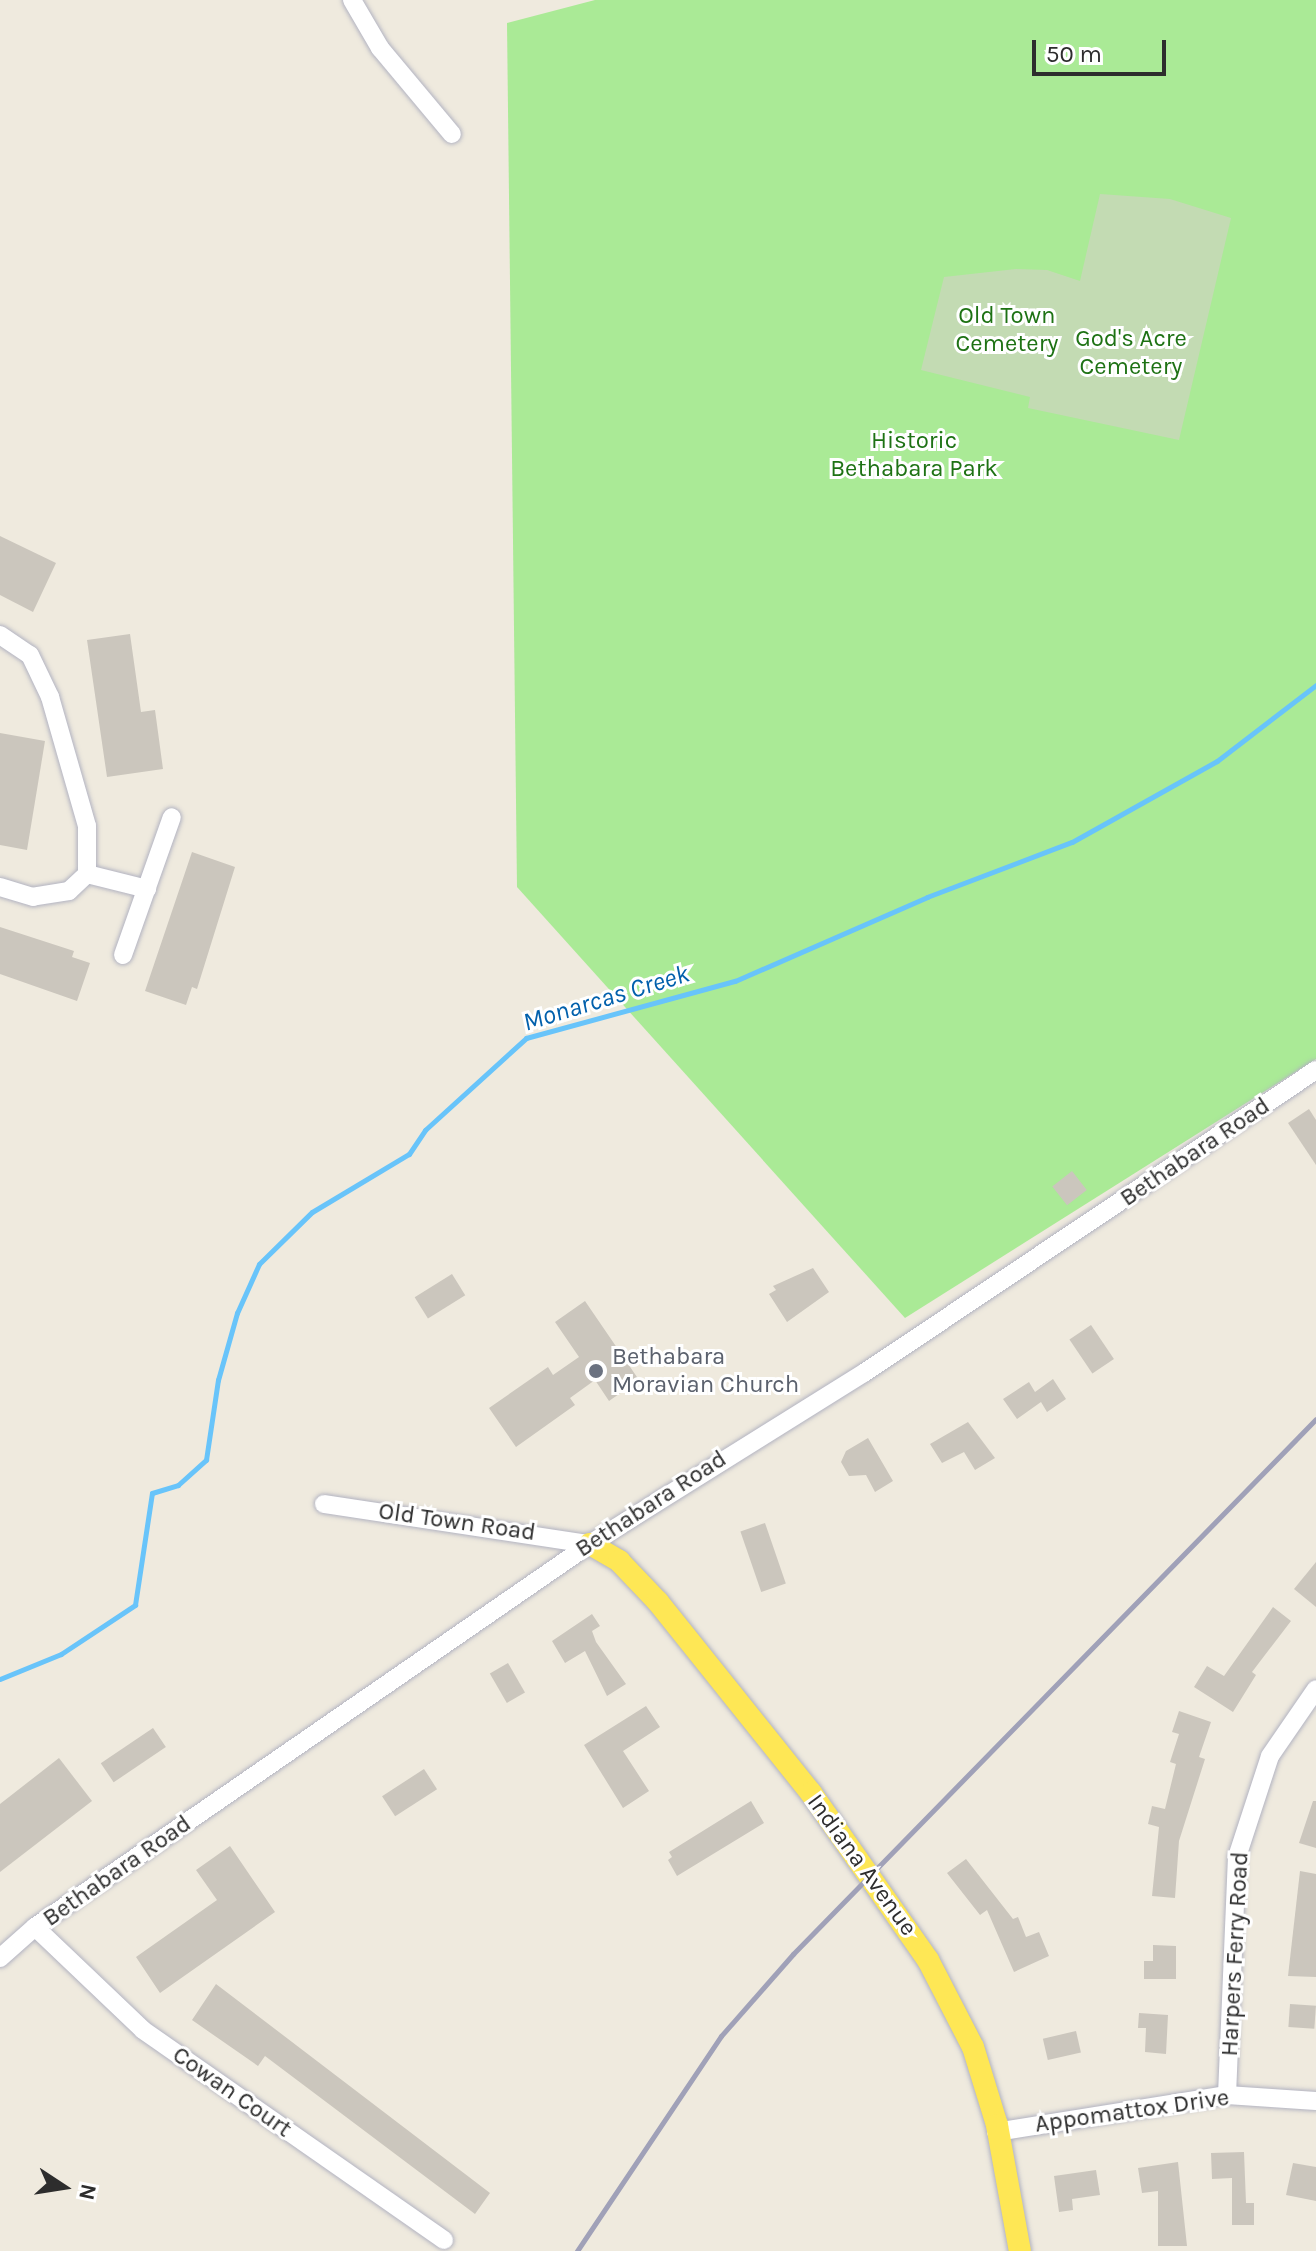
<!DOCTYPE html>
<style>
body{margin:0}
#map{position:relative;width:1316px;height:2251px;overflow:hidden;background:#efeade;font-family:Karla,sans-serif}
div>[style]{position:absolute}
.green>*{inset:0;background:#aaea96}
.cemetery>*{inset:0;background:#c3dbb3}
.stream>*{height:5px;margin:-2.5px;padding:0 2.5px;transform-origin:2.5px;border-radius:2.5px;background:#68c4fa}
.building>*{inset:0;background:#cbc6bd;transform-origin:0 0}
.roads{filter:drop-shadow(0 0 2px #b2b3c1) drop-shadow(0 0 2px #b2b3c1)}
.minor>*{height:18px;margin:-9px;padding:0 9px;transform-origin:9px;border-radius:9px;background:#fff}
.major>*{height:22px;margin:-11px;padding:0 11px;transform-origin:11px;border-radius:11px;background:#fee755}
.rail>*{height:5px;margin:-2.5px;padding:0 2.5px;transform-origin:2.5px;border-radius:2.5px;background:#a0a1b8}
.dots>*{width:22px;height:22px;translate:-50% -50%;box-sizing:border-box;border:4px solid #fff;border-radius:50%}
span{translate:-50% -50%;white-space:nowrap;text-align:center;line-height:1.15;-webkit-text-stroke:6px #fff;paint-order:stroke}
.park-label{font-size:24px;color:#1e7214}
.street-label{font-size:24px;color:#2d2d2d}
.worship-label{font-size:24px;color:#5b616d}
.left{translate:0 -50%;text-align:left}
.water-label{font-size:26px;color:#0160ac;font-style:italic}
.north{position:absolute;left:24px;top:2147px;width:80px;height:80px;-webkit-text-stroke:6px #fff;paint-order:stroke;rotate:102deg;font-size:22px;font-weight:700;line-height:32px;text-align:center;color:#2d2d2d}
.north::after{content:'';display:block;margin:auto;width:28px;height:36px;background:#2d2d2d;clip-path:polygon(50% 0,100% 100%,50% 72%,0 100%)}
.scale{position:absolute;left:1032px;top:40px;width:134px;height:36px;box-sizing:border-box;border:4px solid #2d2d2d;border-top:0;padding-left:10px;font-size:24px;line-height:28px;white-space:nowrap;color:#2d2d2d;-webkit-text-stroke:6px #fff;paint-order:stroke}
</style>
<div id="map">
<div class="green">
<div style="clip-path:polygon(595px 0,1316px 0,1316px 1059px,905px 1318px,517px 887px,507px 23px)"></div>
</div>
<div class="cemetery">
<div style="clip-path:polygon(1100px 194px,1170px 199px,1231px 218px,1179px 440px,1028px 408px,1030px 397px,921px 370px,944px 277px,1016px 269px,1047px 270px,1080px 281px)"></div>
</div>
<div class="stream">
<div style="left:0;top:1679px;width:66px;rotate:-22.3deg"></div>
<div style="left:61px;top:1654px;width:89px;rotate:-33.5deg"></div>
<div style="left:135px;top:1605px;width:113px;rotate:-81.4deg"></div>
<div style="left:152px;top:1493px;width:27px;rotate:-17deg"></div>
<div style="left:178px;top:1485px;width:38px;rotate:-42deg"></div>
<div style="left:206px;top:1460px;width:81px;rotate:-81.5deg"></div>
<div style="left:218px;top:1380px;width:70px;rotate:-74.2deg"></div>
<div style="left:237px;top:1313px;width:54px;rotate:-65.8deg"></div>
<div style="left:259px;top:1264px;width:74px;rotate:-44.5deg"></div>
<div style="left:312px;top:1212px;width:113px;rotate:-30.9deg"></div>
<div style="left:409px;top:1154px;width:29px;rotate:-56deg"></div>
<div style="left:425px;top:1130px;width:137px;rotate:-42.3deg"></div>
<div style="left:526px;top:1038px;width:217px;rotate:-15.3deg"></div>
<div style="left:735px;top:981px;width:210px;rotate:-23.6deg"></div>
<div style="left:927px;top:897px;width:155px;rotate:-20.8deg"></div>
<div style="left:1072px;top:842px;width:166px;rotate:-29.2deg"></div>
<div style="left:1217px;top:761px;width:125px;rotate:-37.5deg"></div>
</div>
<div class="building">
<div style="clip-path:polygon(0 536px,56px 563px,33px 612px,0 595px)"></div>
<div style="clip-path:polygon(130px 634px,141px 712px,155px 710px,163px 769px,107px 777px,87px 640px)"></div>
<div style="clip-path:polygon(0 733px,45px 741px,27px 850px,0 845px)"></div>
<div style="clip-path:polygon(192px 852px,235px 867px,197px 989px,192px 987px,186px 1005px,145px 991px)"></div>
<div style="clip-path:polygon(0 927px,74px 951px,72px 957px,90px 963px,77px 1001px,0 974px)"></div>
<div style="clip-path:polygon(1309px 1109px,1316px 1120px,1316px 1165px,1288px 1123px)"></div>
<div style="left:1072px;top:1171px;width:24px;height:25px;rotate:52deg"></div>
<div style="clip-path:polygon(813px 1268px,829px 1292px,787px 1322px,769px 1294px,776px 1290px,773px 1286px)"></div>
<div style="left:452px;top:1274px;width:25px;height:44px;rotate:58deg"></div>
<div style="clip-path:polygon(585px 1301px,639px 1380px,609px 1401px,595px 1380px,570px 1398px,575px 1405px,516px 1447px,489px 1408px,548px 1367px,553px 1375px,579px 1357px,555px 1322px)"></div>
<div style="left:1091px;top:1325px;width:41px;height:26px;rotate:56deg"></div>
<div style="clip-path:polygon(1053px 1379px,1066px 1399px,1047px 1412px,1041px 1402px,1017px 1419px,1003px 1399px,1029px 1382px,1035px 1392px)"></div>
<div style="clip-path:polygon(968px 1422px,995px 1458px,975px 1470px,964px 1452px,942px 1463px,930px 1444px)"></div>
<div style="clip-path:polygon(868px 1438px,893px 1481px,875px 1492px,866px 1475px,849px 1476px,841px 1462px,846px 1451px)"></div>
<div style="left:765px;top:1523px;width:64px;height:26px;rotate:71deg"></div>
<div style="clip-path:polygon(1316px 1562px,1316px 1607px,1294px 1589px)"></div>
<div style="clip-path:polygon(1273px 1607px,1291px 1621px,1252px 1672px,1256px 1675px,1233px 1712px,1194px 1687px,1207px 1666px,1224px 1676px)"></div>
<div style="clip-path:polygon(592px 1614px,600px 1626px,592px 1631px,596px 1642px,626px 1684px,607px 1696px,585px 1651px,565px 1663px,552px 1641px)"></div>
<div style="left:508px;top:1663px;width:34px;height:21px;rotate:60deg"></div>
<div style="clip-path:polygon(646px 1706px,660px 1727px,623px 1751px,649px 1791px,623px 1808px,584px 1745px)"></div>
<div style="clip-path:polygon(1179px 1711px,1211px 1722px,1199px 1757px,1205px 1759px,1179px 1841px,1175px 1898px,1152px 1896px,1159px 1827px,1148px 1824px,1152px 1806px,1165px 1809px,1176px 1764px,1170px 1762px,1179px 1734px,1172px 1732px)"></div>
<div style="left:153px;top:1728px;width:23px;height:63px;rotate:56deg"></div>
<div style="clip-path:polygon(59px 1758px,92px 1801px,0 1872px,0 1804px)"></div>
<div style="left:424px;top:1769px;width:24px;height:50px;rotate:57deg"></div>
<div style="clip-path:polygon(751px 1801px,764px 1823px,677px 1876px,668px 1860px,672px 1857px,669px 1852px)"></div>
<div style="clip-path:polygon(1313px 1801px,1316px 1801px,1316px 1848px,1299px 1843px)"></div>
<div style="clip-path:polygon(230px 1846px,275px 1912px,160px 1993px,136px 1957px,217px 1900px,196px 1870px)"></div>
<div style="clip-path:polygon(966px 1859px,1013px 1919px,1018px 1917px,1026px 1937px,1039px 1932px,1049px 1956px,1014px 1972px,987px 1910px,980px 1915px,947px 1873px)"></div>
<div style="clip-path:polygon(1300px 1871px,1316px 1874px,1316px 1977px,1288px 1976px)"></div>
<div style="clip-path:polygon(1153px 1945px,1176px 1946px,1176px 1979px,1144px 1979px,1144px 1961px,1153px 1961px)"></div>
<div style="clip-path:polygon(216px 1984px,490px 2193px,475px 2214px,265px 2056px,258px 2066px,192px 2020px)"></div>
<div style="left:1290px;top:2004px;width:26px;height:23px;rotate:4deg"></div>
<div style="clip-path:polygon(1139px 2013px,1168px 2015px,1166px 2054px,1145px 2052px,1146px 2028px,1138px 2028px)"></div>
<div style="left:1076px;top:2031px;width:22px;height:34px;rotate:77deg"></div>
<div style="clip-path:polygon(1244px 2152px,1246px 2203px,1254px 2203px,1254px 2225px,1232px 2225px,1232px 2178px,1212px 2179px,1211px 2153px)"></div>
<div style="clip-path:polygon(1178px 2162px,1187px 2246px,1158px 2246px,1158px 2191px,1142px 2193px,1138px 2168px)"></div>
<div style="clip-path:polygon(1293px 2163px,1316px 2167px,1316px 2201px,1286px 2195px)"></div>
<div style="clip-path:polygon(1096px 2170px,1100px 2195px,1072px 2199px,1073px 2210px,1059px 2212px,1054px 2176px)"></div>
</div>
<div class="roads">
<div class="minor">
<div style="left:352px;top:0;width:56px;rotate:59.7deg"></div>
<div style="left:380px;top:48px;width:112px;rotate:50.1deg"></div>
<div style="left:0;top:635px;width:36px;rotate:34deg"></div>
<div style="left:30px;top:655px;width:47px;rotate:64.5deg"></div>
<div style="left:50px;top:697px;width:134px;rotate:74deg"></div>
<div style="left:87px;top:826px;width:48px;rotate:90deg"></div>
<div style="left:87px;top:874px;width:25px;rotate:137deg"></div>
<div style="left:69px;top:891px;width:36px;rotate:171deg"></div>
<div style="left:33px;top:897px;width:34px;rotate:-163deg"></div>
<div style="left:87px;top:874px;width:62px;rotate:14deg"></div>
<div style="left:123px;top:955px;width:146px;rotate:-70.5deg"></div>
<div style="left:324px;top:1504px;width:269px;rotate:8.6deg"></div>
<div style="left:35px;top:1927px;width:149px;rotate:43.6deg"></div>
<div style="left:143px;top:2030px;width:367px;rotate:34.9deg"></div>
<div style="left:0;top:1958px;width:47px;rotate:-41.5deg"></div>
<div style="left:35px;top:1927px;width:674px;rotate:-34.61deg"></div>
<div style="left:590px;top:1544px;width:323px;rotate:-32deg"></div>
<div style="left:864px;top:1373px;width:544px;rotate:-33.84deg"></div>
<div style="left:1227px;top:2095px;width:238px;rotate:-87.6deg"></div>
<div style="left:1237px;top:1857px;width:106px;rotate:-71.9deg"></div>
<div style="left:1270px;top:1756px;width:81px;rotate:-55.5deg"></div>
<div style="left:996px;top:2132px;width:234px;rotate:-9.1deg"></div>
<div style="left:1227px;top:2095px;width:89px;rotate:3.9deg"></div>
</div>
<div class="major">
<div style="left:590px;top:1544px;width:34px;rotate:30deg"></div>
<div style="left:619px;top:1561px;width:57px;rotate:46.4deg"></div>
<div style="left:658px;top:1602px;width:245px;rotate:51.3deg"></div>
<div style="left:811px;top:1793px;width:204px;rotate:55deg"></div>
<div style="left:928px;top:1960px;width:98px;rotate:62.7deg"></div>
<div style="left:973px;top:2047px;width:82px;rotate:72.9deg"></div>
<div style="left:997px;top:2125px;width:128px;rotate:79.7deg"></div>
</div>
</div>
<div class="rail">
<div style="left:577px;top:2251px;width:259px;rotate:-56.2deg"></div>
<div style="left:721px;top:2036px;width:109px;rotate:-48.7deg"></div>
<div style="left:793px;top:1954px;width:748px;rotate:-45.65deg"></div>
</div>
<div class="dots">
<div style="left:596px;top:1371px;background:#6b7280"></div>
</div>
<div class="park-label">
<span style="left:1007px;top:330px">Old Town<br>Cemetery</span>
<span style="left:1131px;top:353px">God's Acre<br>Cemetery</span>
<span style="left:914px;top:455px">Historic<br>Bethabara Park</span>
</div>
<div class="street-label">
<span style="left:1195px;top:1152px;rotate:-34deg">Bethabara Road</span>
<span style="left:651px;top:1504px;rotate:-33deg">Bethabara Road</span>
<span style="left:457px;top:1522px;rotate:8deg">Old Town Road</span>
<span style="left:862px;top:1865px;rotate:54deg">Indiana Avenue</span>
<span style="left:117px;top:1871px;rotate:-35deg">Bethabara Road</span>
<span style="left:1235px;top:1954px;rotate:-87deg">Harpers Ferry Road</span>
<span style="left:232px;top:2092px;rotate:35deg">Cowan Court</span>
<span style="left:1132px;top:2111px;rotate:-8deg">Appomattox Drive</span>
</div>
<div class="worship-label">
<span class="left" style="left:612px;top:1371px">Bethabara<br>Moravian Church</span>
</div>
<div class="water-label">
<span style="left:606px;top:998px;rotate:-17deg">Monarcas Creek</span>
</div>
<div class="north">N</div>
<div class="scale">50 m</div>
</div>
